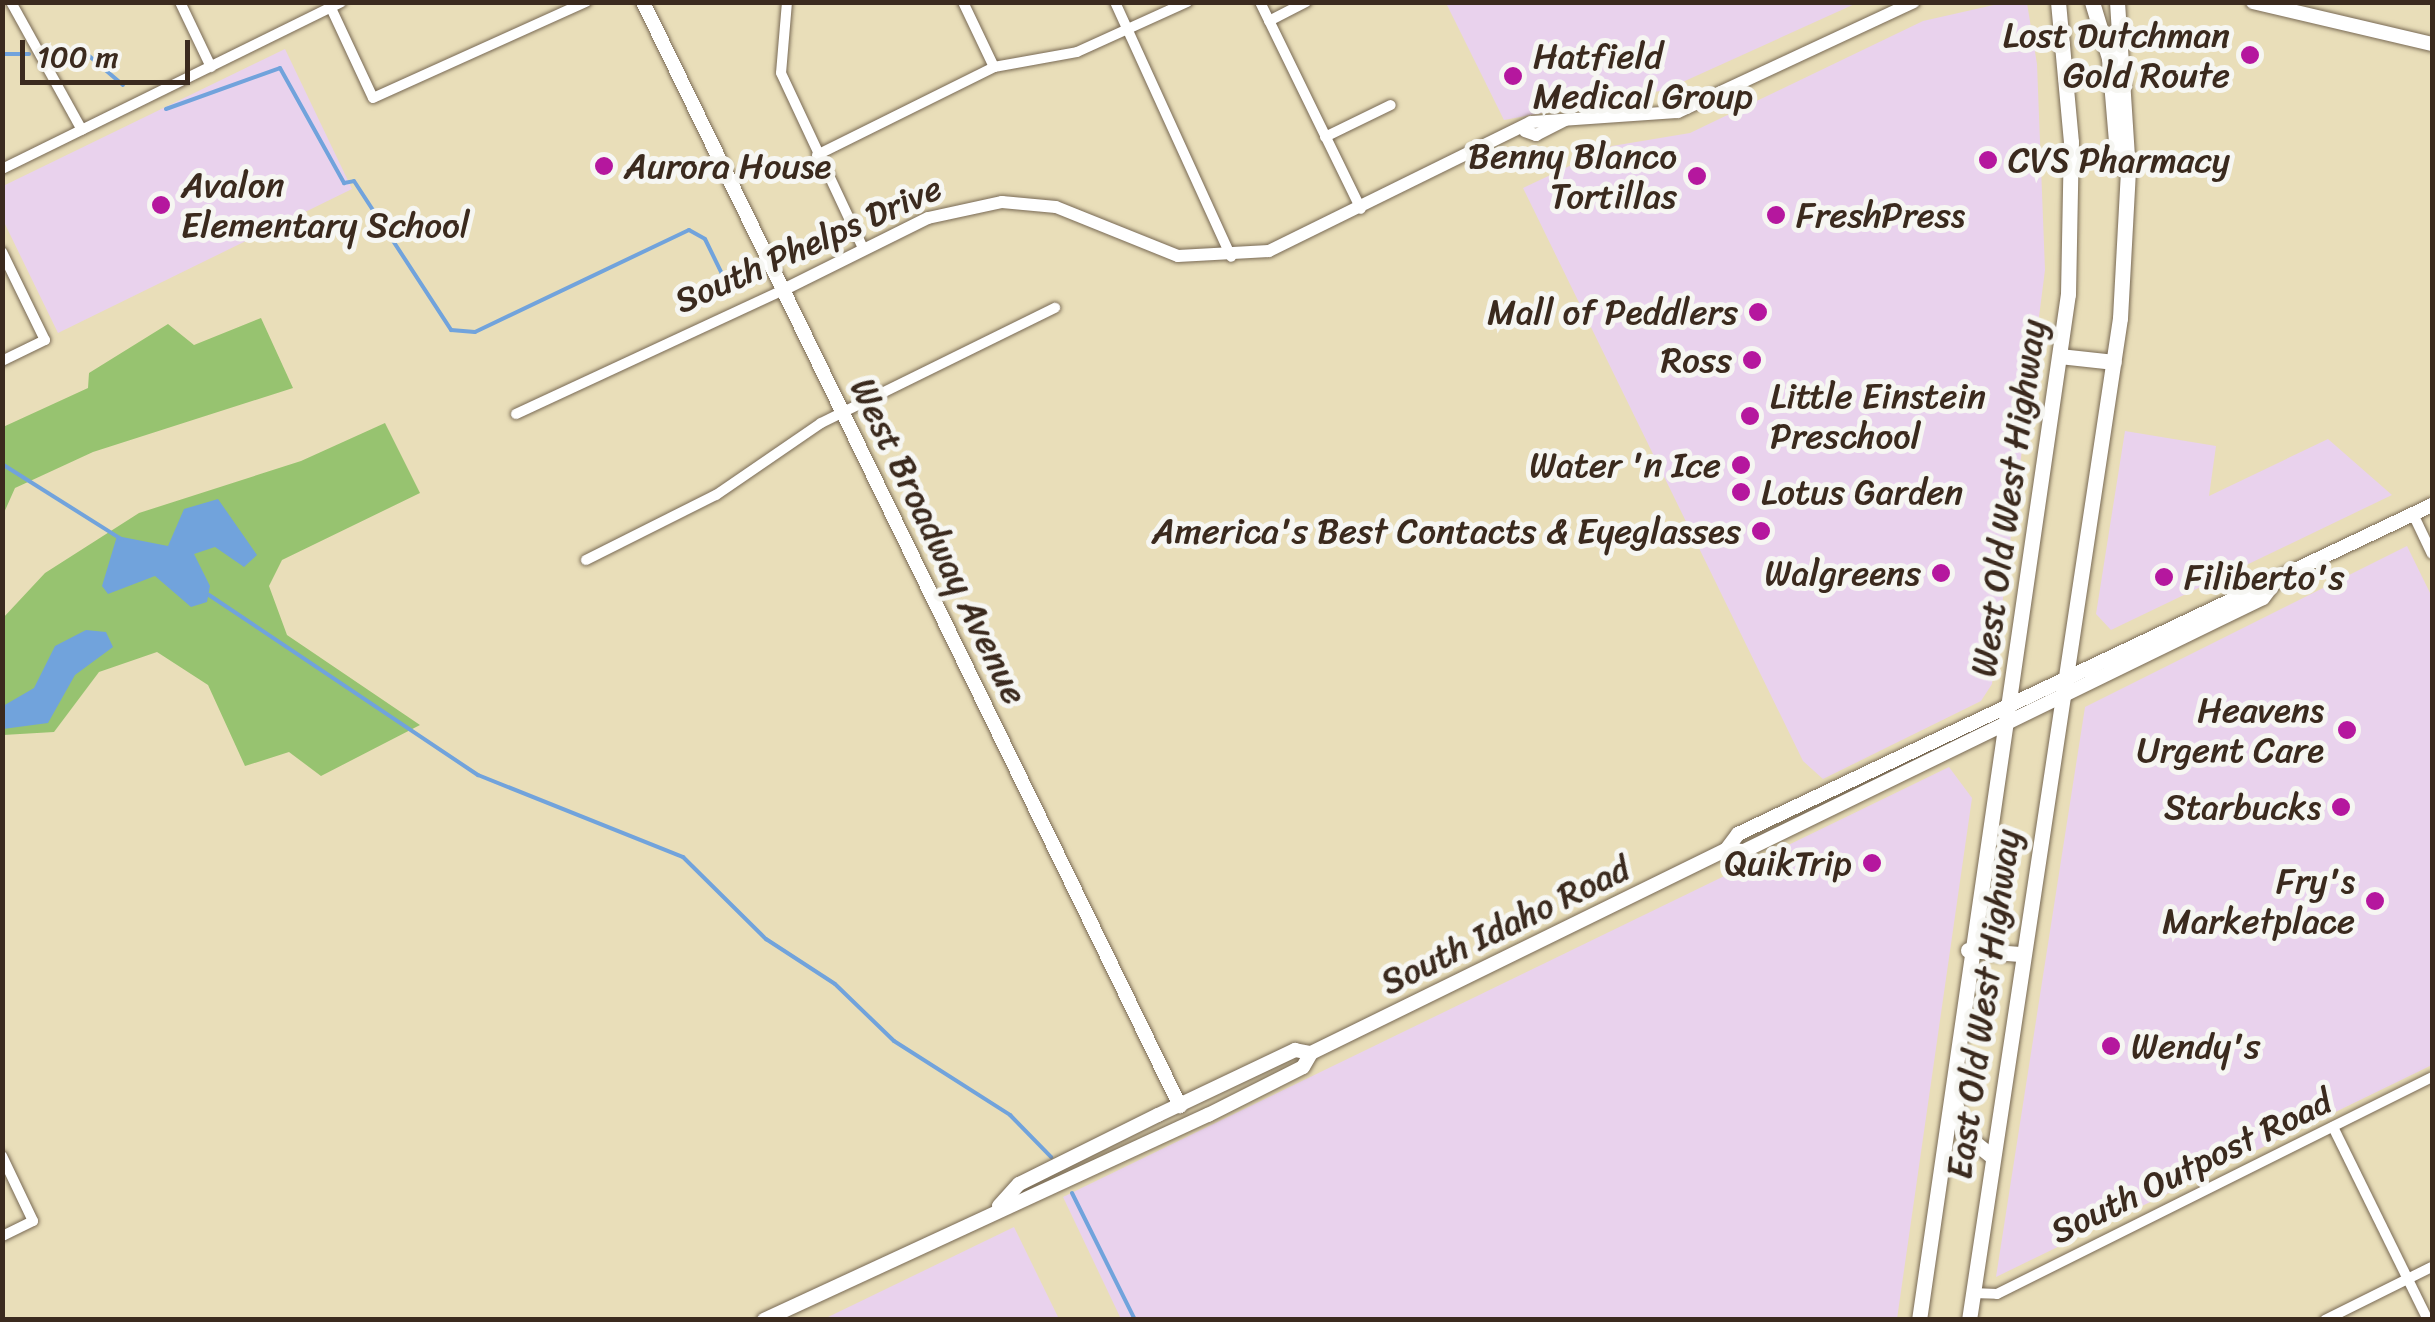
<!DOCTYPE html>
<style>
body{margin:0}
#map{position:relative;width:2435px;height:1322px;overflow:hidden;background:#e9deb9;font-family:Sriracha,sans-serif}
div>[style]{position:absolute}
.built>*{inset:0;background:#e9d2ed}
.green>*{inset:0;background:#97c370}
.water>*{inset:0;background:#71a3dc}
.stream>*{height:4px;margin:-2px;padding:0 2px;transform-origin:2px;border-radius:2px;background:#71a3dc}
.roads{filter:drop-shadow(0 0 2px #786954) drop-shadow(0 0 2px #786954)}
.minor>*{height:10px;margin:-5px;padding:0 5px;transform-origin:5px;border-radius:5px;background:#fff}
.tertiary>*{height:12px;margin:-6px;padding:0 6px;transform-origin:6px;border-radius:6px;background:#fff}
.secondary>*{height:14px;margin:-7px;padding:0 7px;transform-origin:7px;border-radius:7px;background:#fff}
.primary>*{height:15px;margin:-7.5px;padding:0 7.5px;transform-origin:7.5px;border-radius:7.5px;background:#fff}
.dots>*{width:28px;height:28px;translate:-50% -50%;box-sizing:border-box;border:5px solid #f6f6f2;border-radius:50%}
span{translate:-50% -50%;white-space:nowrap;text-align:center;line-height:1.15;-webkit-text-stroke:10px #f6f6f2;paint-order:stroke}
.poi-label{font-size:35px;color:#3b2a1e}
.right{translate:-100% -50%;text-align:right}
.left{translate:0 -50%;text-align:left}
.street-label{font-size:35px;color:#3b2a1e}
.frame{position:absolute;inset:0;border:5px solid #3b2a1e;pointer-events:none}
.scale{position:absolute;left:20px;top:40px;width:170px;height:45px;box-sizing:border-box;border:5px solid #3b2a1e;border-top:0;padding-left:12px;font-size:30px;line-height:35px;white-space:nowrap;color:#3b2a1e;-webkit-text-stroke:8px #f6f6f2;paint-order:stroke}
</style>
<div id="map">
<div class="built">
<div style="clip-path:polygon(2007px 2px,2027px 3px,2037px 64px,2045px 270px,1992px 684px,1981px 701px,1823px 779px,1803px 761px,1523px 188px,1612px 146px,1690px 133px,1923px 21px)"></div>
<div style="clip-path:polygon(1446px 3px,1857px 3px,1665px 90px,1504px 120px)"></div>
<div style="clip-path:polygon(285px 49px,352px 189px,58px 333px,3px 220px,3px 186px)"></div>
<div style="clip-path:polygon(2125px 431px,2216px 446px,2209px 496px,2328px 439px,2392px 495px,2111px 630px,2096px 614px)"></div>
<div style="clip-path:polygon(2407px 546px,2432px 597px,2432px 1065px,1996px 1277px,2085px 707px)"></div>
<div style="clip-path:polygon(1949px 767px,1972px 798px,1897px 1319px,1121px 1319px,1063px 1197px)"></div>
<div style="clip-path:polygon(1014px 1227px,1059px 1319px,824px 1319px)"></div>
</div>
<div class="green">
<div style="clip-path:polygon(261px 318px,293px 388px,93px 452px,15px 488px,3px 515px,3px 427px,88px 388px,89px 373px,168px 324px,194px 345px)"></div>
<div style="clip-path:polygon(385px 423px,420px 493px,282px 560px,269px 586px,287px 635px,420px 725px,321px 776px,289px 752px,245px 766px,208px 685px,157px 652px,99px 672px,54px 732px,3px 735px,3px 618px,45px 573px,139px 513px,301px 461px)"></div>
</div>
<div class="water">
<div style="clip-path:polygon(218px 499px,257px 555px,244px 567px,215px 547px,194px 554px,210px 586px,207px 602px,191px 607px,155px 576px,108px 594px,102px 586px,117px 536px,168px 546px,184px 509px)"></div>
<div style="clip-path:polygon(86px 630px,106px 632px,113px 647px,75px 675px,48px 723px,3px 729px,3px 706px,34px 688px,55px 646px)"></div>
</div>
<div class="stream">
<div style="left:59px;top:53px;width:29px;rotate:4deg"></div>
<div style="left:88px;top:55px;width:46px;rotate:40.6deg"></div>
<div style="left:2px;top:54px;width:27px"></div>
<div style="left:166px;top:109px;width:121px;rotate:-19.8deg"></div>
<div style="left:280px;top:68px;width:132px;rotate:60.9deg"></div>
<div style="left:344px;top:183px;width:10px;rotate:-11deg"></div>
<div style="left:354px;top:181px;width:178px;rotate:56.9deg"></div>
<div style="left:451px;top:330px;width:24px;rotate:5deg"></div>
<div style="left:475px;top:332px;width:237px;rotate:-25.5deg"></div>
<div style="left:689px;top:230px;width:18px;rotate:29deg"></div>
<div style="left:705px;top:239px;width:48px;rotate:64deg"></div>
<div style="left:2px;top:464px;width:141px;rotate:32.2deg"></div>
<div style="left:209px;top:595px;width:324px;rotate:33.8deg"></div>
<div style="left:478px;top:775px;width:221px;rotate:21.8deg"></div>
<div style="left:683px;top:857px;width:117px;rotate:44.7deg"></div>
<div style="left:766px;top:939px;width:82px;rotate:33.1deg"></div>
<div style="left:835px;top:984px;width:82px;rotate:44deg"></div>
<div style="left:894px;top:1041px;width:138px;rotate:32.5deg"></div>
<div style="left:1010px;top:1115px;width:59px;rotate:45.7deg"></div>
<div style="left:1072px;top:1193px;width:142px;rotate:63.6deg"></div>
</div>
<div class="roads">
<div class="minor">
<div style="left:11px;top:2px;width:146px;rotate:61deg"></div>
<div style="left:180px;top:2px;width:72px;rotate:64.5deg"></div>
<div style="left:787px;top:2px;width:71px;rotate:94.8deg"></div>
<div style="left:781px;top:73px;width:195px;rotate:64.9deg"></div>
<div style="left:963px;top:2px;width:72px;rotate:64.5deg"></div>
<div style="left:1115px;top:2px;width:280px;rotate:65.5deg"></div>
<div style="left:1260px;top:2px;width:230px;rotate:64deg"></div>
<div style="left:331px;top:8px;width:99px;rotate:65deg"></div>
<div style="left:373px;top:98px;width:234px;rotate:-24.3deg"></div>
<div style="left:1269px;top:21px;width:42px;rotate:-27.2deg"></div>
<div style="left:1325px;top:137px;width:73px;rotate:-25.9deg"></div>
<div style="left:817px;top:155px;width:198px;rotate:-26.4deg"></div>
<div style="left:994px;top:67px;width:84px;rotate:-10.2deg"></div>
<div style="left:1077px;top:52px;width:121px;rotate:-24.4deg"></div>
<div style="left:2px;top:169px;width:378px;rotate:-26.2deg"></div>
<div style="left:2px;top:252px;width:98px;rotate:64deg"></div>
<div style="left:45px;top:340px;width:48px;rotate:154deg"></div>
<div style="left:516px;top:414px;width:294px;rotate:-24.9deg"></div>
<div style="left:2413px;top:514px;width:44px;rotate:64.6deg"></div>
<div style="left:586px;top:560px;width:145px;rotate:-26.6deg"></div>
<div style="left:716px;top:495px;width:127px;rotate:-34.4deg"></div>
<div style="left:821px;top:423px;width:261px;rotate:-26.2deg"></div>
<div style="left:2333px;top:1127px;width:215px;rotate:63.8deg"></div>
<div style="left:2px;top:1156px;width:72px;rotate:64.5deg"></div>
<div style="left:33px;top:1221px;width:34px;rotate:154deg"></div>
<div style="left:1972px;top:1293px;width:25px;rotate:2deg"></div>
<div style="left:1997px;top:1294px;width:486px;rotate:-26.5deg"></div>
<div style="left:2325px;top:1320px;width:119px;rotate:-26.4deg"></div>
</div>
<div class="tertiary">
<div style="left:1525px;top:131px;width:12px;rotate:20deg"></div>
<div style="left:1536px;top:135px;width:33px;rotate:-27deg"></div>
<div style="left:783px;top:290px;width:162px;rotate:-26.4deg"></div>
<div style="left:928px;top:218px;width:76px;rotate:-12.2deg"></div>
<div style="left:1002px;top:202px;width:54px;rotate:5.3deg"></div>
<div style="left:1056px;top:207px;width:131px;rotate:21.9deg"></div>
<div style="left:1178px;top:256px;width:91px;rotate:-3.1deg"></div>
<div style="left:1269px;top:251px;width:292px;rotate:-26.2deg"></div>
<div style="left:1531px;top:122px;width:147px;rotate:-3.9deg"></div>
<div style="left:1678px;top:112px;width:260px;rotate:-25deg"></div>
</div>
<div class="secondary">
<div style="left:643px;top:2px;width:1228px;rotate:64.06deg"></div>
<div style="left:2253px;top:2px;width:184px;rotate:13.2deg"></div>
<div style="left:1726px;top:850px;width:18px;rotate:3deg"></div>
<div style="left:1744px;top:851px;width:577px;rotate:-25.99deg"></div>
<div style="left:2263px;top:598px;width:20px;rotate:-53deg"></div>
<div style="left:999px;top:1206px;width:30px;rotate:-48deg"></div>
<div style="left:1019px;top:1184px;width:155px;rotate:-26.4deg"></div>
<div style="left:1158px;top:1115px;width:152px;rotate:-25.4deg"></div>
<div style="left:1295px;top:1050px;width:16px;rotate:11deg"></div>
<div style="left:1311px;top:1053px;width:462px;rotate:-26.1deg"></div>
<div style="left:1726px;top:850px;width:20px;rotate:-53deg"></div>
<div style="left:1738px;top:834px;width:768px;rotate:-25.36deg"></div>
<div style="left:764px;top:1320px;width:489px;rotate:-24.8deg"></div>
<div style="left:1208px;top:1115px;width:106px;rotate:-26.8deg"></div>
<div style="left:1303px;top:1067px;width:16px;rotate:-60deg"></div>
</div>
<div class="primary">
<div style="left:2092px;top:2px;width:59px;rotate:73.1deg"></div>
<div style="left:2109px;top:58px;width:107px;rotate:85.2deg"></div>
<div style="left:2060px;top:356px;width:54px;rotate:6.3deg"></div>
<div style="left:1968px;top:950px;width:52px;rotate:4.4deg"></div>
<div style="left:1954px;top:1098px;width:36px;rotate:76deg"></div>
<div style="left:1963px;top:1133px;width:35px;rotate:39deg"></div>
<div style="left:1919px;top:1320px;width:1037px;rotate:-81.74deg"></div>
<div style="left:2068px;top:294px;width:152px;rotate:-88.9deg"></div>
<div style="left:2071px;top:142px;width:141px;rotate:-95.3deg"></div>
<div style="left:1969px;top:1320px;width:1013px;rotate:-81.43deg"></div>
<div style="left:2120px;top:318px;width:146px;rotate:-86.9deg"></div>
<div style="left:2128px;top:172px;width:170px;rotate:-93.7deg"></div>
</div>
</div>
<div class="dots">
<div style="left:2250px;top:55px;background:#b5179e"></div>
<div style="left:1513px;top:76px;background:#b5179e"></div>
<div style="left:1988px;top:160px;background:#b5179e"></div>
<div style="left:604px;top:166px;background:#b5179e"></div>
<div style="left:1697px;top:176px;background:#b5179e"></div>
<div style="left:161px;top:205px;background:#b5179e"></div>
<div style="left:1776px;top:215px;background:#b5179e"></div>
<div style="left:1758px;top:312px;background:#b5179e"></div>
<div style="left:1752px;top:360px;background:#b5179e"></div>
<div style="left:1750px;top:416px;background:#b5179e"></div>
<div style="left:1741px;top:465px;background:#b5179e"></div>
<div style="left:1741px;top:492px;background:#b5179e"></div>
<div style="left:1761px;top:531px;background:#b5179e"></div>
<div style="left:1941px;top:573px;background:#b5179e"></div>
<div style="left:2164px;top:577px;background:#b5179e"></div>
<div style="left:2347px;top:730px;background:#b5179e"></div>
<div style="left:2341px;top:807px;background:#b5179e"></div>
<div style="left:1872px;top:863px;background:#b5179e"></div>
<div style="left:2375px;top:901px;background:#b5179e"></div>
<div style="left:2111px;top:1046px;background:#b5179e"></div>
</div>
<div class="poi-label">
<span class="right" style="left:2230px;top:55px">Lost Dutchman<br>Gold Route</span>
<span class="left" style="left:1533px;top:76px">Hatfield<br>Medical Group</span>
<span class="right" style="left:1677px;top:176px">Benny Blanco<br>Tortillas</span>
<span class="left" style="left:2008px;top:160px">CVS Pharmacy</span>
<span class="left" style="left:624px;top:166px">Aurora House</span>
<span class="left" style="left:181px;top:205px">Avalon<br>Elementary School</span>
<span class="left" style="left:1796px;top:215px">FreshPress</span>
<span class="right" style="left:1738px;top:312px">Mall of Peddlers</span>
<span class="right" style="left:1732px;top:360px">Ross</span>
<span class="left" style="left:1770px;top:416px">Little Einstein<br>Preschool</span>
<span class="right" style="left:1721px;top:465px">Water 'n Ice</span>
<span class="left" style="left:1761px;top:492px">Lotus Garden</span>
<span class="right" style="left:1741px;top:531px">America's Best Contacts &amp; Eyeglasses</span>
<span class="right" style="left:1921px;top:573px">Walgreens</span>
<span class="left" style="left:2184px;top:577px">Filiberto's</span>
<span class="right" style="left:2324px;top:730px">Heavens<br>Urgent Care</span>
<span class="right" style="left:2321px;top:807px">Starbucks</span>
<span class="right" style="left:1852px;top:863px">QuikTrip</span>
<span class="right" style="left:2355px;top:901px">Fry's<br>Marketplace</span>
<span class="left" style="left:2131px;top:1046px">Wendy's</span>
</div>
<div class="street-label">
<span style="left:808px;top:244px;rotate:-24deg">South Phelps Drive</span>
<span style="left:2008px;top:498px;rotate:-82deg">West Old West Highway</span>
<span style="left:939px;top:541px;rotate:64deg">West Broadway Avenue</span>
<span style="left:1505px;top:925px;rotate:-26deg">South Idaho Road</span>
<span style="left:1983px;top:1004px;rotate:-82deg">East Old West Highway</span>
<span style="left:2191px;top:1166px;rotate:-26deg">South Outpost Road</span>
</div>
<div class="frame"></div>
<div class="scale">100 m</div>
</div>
